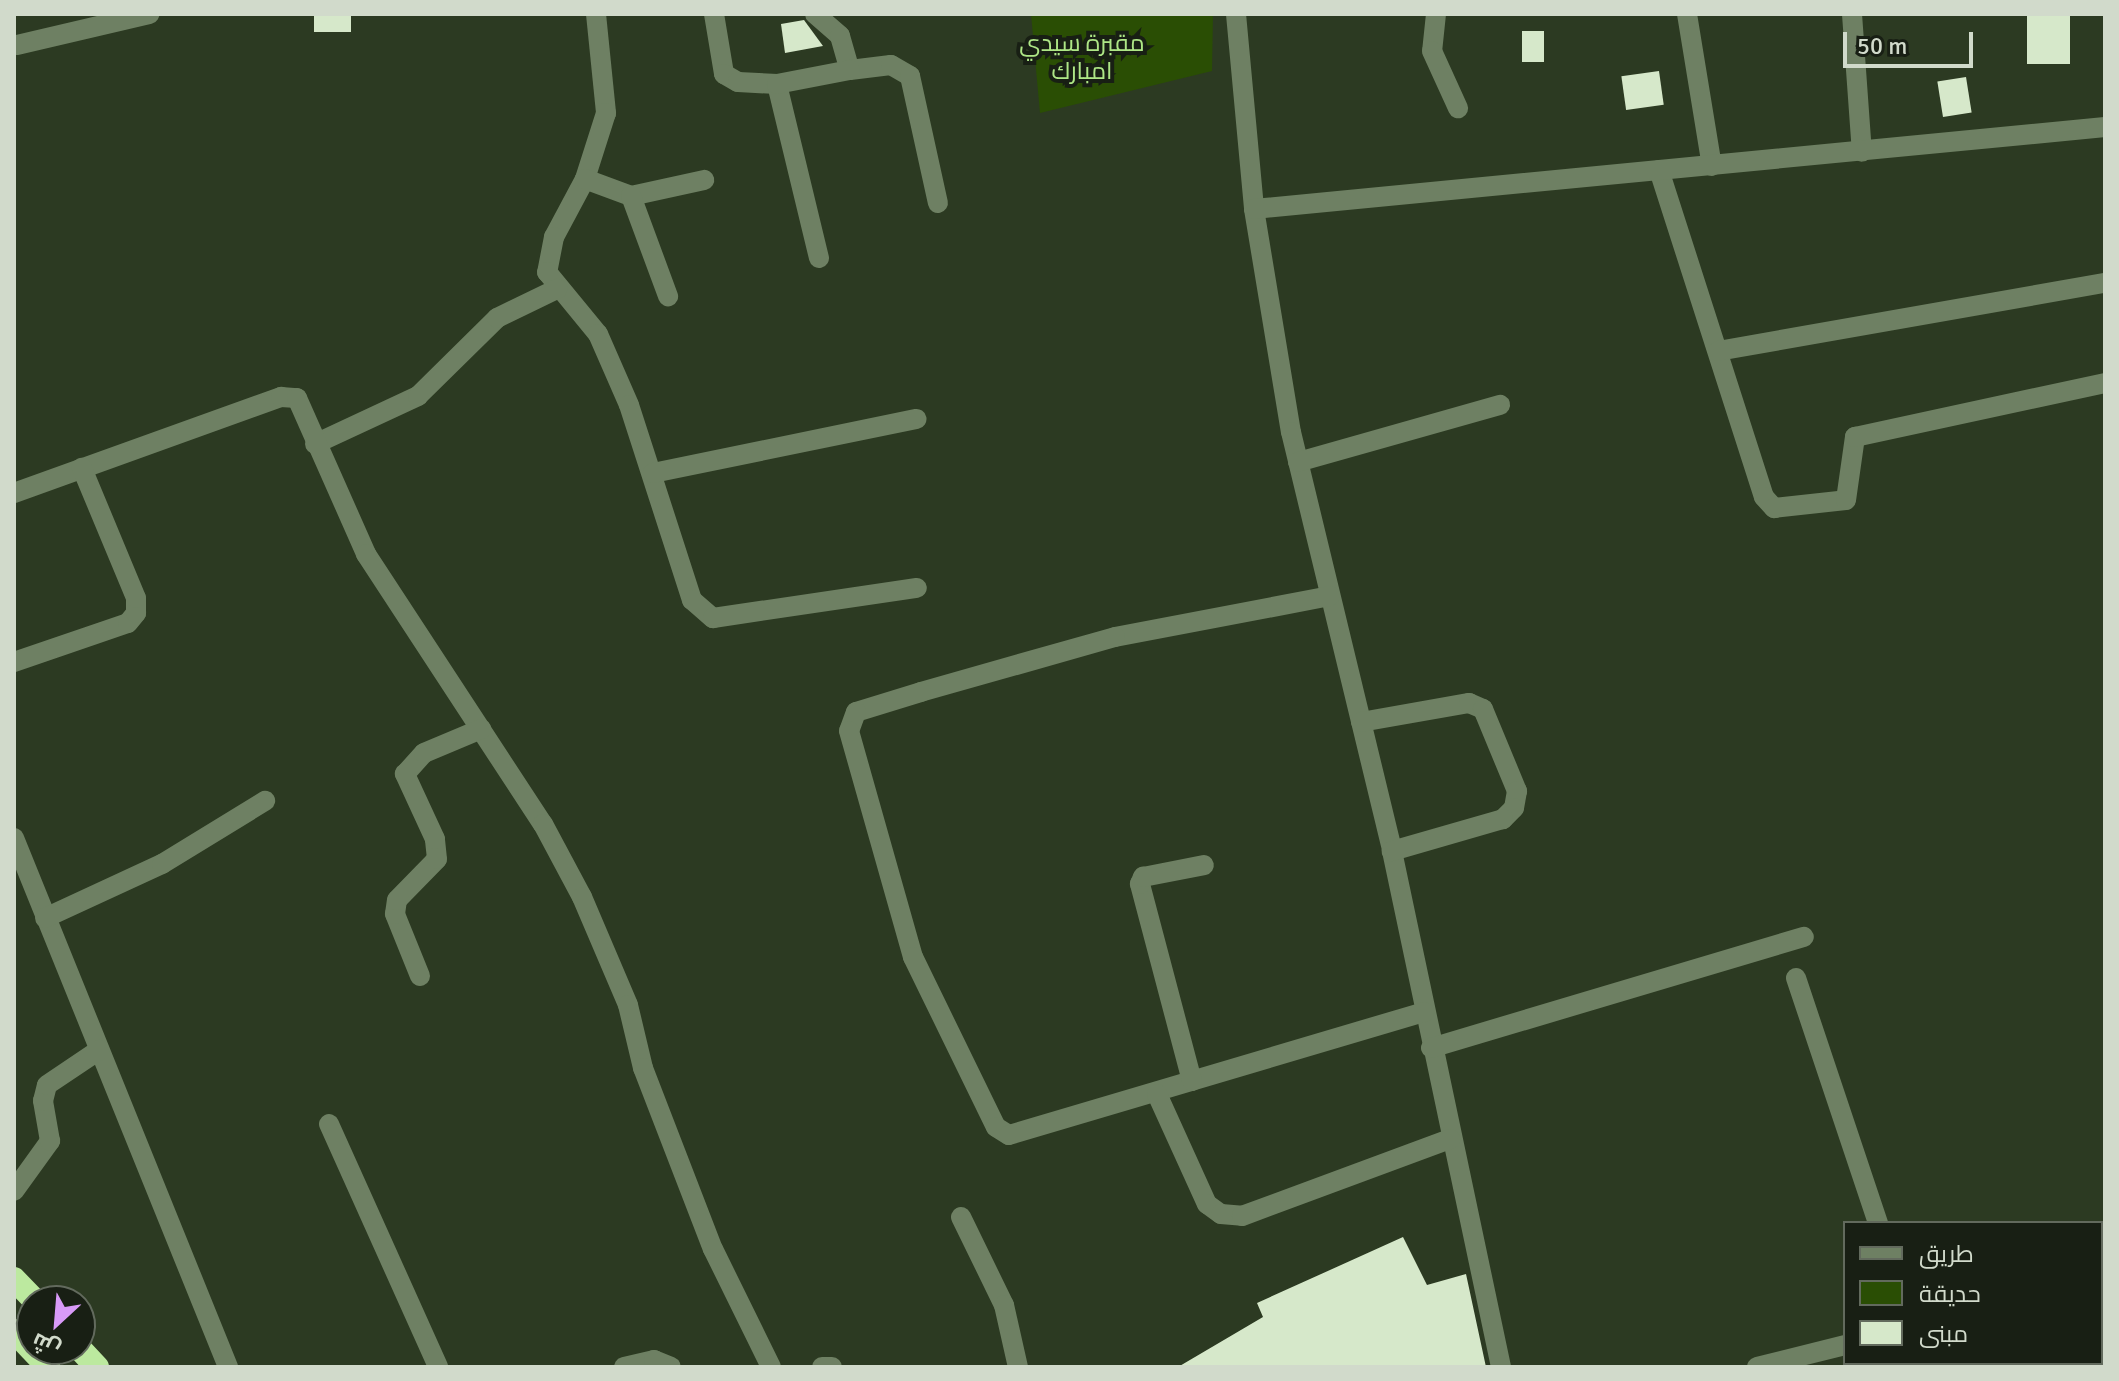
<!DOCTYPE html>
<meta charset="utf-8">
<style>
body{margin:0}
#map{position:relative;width:2119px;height:1381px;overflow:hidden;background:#2c3a22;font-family:Signika,Cairo,sans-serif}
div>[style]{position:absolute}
.green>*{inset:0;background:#2a4e04}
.building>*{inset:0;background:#d6e8ca;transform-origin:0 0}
.minor>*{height:20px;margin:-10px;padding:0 10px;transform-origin:10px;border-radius:10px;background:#6e8063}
.highway>*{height:24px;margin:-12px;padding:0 12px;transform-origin:12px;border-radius:12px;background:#bce99f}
span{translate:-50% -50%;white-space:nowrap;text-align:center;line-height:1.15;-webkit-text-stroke:8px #181f14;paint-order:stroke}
.park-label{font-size:24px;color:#aee786}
.frame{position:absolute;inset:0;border:16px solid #d1dacb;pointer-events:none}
.legend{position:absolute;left:1843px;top:1221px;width:260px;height:144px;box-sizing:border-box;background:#181f14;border:2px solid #626a5d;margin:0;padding:10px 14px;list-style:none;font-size:24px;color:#d1dacb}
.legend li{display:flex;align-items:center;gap:16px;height:40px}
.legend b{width:40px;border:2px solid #626a5d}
.north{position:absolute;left:16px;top:1285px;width:80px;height:80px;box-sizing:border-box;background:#181f14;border:2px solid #626a5d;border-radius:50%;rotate:206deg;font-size:22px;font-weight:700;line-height:32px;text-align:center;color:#d1dacb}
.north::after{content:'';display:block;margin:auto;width:28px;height:36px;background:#d89af8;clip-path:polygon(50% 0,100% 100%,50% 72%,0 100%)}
.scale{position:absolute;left:1843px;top:32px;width:130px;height:36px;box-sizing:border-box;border:4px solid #d1dacb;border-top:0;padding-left:10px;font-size:24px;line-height:28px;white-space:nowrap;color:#d1dacb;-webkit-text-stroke:6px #181f14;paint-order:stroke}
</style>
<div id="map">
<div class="green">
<div style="clip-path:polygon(1031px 14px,1213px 14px,1212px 71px,1040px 113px)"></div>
</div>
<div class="building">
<div style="left:314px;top:14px;width:37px;height:18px"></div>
<div style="left:2027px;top:14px;width:43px;height:50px"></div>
<div style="clip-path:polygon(804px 20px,823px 46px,785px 53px,781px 24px)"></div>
<div style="left:1522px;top:31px;width:22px;height:31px"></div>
<div style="left:1659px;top:71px;width:34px;height:38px;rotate:82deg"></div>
<div style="left:1966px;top:77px;width:36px;height:29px;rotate:81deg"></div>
<div style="clip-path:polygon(1403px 1237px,1427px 1285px,1466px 1274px,1486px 1367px,1178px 1367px,1263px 1317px,1257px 1303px)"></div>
</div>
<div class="minor">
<div style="left:596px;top:14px;width:100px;rotate:84.2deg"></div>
<div style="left:606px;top:113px;width:69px;rotate:107.7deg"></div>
<div style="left:585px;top:179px;width:66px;rotate:118.1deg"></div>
<div style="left:554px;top:237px;width:36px;rotate:101deg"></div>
<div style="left:547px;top:272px;width:80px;rotate:50.6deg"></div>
<div style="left:598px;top:334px;width:77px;rotate:66.4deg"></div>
<div style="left:629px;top:405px;width:205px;rotate:72.1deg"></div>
<div style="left:692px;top:600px;width:28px;rotate:41deg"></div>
<div style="left:713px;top:618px;width:206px;rotate:-8.4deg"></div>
<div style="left:714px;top:14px;width:61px;rotate:80.5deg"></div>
<div style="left:724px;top:74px;width:16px;rotate:30deg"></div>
<div style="left:738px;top:82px;width:39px;rotate:3deg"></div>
<div style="left:815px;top:14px;width:33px;rotate:41deg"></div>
<div style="left:840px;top:36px;width:35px;rotate:74deg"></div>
<div style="left:850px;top:70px;width:41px;rotate:-7deg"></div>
<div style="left:891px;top:65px;width:22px;rotate:30deg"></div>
<div style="left:910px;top:76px;width:130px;rotate:77.6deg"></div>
<div style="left:1236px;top:14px;width:196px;rotate:84.7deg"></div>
<div style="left:1254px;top:209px;width:226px;rotate:80.6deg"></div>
<div style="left:1291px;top:432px;width:431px;rotate:76.4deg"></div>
<div style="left:1392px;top:851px;width:527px;rotate:78.07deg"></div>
<div style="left:1436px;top:14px;width:37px;rotate:96deg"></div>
<div style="left:1432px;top:51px;width:63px;rotate:65.5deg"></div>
<div style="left:1687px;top:14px;width:154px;rotate:80.7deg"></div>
<div style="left:1852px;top:14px;width:138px;rotate:85.9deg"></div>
<div style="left:17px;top:45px;width:136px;rotate:-13.2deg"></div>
<div style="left:1659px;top:170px;width:343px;rotate:72.2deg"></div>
<div style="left:1764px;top:497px;width:15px;rotate:48deg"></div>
<div style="left:1774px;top:508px;width:72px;rotate:-6.3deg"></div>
<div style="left:1846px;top:500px;width:64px;rotate:-81.9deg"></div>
<div style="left:1855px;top:437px;width:256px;rotate:-12.2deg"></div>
<div style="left:585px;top:179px;width:49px;rotate:20.3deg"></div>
<div style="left:631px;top:196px;width:75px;rotate:-12.4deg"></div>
<div style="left:631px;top:196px;width:107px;rotate:69.7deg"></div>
<div style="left:1254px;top:209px;width:855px;rotate:-5.5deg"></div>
<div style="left:819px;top:258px;width:179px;rotate:-103.6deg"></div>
<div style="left:777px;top:84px;width:74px;rotate:-10.9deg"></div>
<div style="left:1718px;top:351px;width:393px;rotate:-10deg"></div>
<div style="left:315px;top:444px;width:114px;rotate:-25deg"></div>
<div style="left:418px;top:396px;width:111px;rotate:-44.6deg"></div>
<div style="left:497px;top:318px;width:67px;rotate:-25.8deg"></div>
<div style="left:1298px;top:462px;width:210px;rotate:-15.8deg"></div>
<div style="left:653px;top:473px;width:269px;rotate:-11.6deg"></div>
<div style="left:14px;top:493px;width:284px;rotate:-19.8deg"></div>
<div style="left:281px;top:397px;width:16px;rotate:4deg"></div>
<div style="left:297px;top:398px;width:171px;rotate:66.1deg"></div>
<div style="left:366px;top:554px;width:323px;rotate:56.8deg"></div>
<div style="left:543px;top:824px;width:83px;rotate:61.9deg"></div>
<div style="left:582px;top:897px;width:117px;rotate:66.9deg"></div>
<div style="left:628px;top:1005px;width:65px;rotate:76.6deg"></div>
<div style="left:643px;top:1068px;width:194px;rotate:68.9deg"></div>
<div style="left:713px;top:1249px;width:131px;rotate:63.8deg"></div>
<div style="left:1330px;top:596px;width:219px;rotate:169.2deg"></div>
<div style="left:1115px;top:637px;width:202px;rotate:164.2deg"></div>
<div style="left:921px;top:692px;width:68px;rotate:162.9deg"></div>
<div style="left:856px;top:712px;width:20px;rotate:110deg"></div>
<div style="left:849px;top:731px;width:235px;rotate:74.2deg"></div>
<div style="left:913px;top:957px;width:189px;rotate:64deg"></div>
<div style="left:996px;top:1127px;width:15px;rotate:32deg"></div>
<div style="left:1009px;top:1135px;width:433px;rotate:-16.5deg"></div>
<div style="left:14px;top:662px;width:120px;rotate:-18.9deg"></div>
<div style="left:128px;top:623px;width:13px;rotate:-51deg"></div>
<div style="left:136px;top:613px;width:15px;rotate:-90deg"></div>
<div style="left:136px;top:598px;width:141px;rotate:-112.6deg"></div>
<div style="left:1361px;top:722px;width:110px;rotate:-10deg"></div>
<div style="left:1469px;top:703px;width:15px;rotate:23deg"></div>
<div style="left:1483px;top:709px;width:89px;rotate:67.5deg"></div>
<div style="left:1517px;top:791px;width:17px;rotate:100deg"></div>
<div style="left:1514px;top:808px;width:16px;rotate:135deg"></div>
<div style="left:1503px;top:819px;width:116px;rotate:163.9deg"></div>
<div style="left:14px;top:838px;width:571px;rotate:67.97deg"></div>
<div style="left:45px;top:918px;width:129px;rotate:-24.8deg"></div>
<div style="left:162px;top:864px;width:121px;rotate:-31.5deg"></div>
<div style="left:420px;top:976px;width:67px;rotate:-112deg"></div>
<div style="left:395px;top:914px;width:14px;rotate:-82deg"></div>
<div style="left:397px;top:900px;width:57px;rotate:-45.7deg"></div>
<div style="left:437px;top:859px;width:20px;rotate:-96deg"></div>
<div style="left:435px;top:839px;width:72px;rotate:-114.8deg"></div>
<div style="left:405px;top:774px;width:28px;rotate:-48deg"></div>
<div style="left:424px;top:753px;width:62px;rotate:-22.8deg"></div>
<div style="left:1796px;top:978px;width:258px;rotate:71.5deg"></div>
<div style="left:1431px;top:1048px;width:389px;rotate:-16.6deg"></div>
<div style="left:1192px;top:1081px;width:204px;rotate:-104.8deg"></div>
<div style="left:1140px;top:884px;width:8px;rotate:-67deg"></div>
<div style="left:1143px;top:877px;width:62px;rotate:-11.1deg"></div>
<div style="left:1157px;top:1094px;width:121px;rotate:65.6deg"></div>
<div style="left:1207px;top:1204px;width:17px;rotate:36deg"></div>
<div style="left:1221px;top:1214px;width:21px;rotate:5deg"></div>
<div style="left:1242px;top:1216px;width:222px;rotate:-20.3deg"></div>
<div style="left:329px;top:1124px;width:266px;rotate:65.8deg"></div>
<div style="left:14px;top:1191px;width:62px;rotate:-54.2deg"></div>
<div style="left:50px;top:1141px;width:41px;rotate:-99.9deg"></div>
<div style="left:43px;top:1101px;width:16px;rotate:-76deg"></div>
<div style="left:47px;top:1085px;width:63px;rotate:-33.9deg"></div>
<div style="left:961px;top:1217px;width:98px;rotate:64deg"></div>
<div style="left:1004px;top:1305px;width:64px;rotate:77.3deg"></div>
<div style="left:2101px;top:1283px;width:4px"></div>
<div style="left:624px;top:1367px;width:31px;rotate:-13deg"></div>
<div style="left:654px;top:1360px;width:18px;rotate:22deg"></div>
<div style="left:822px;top:1367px;width:10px"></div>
<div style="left:1757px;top:1367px;width:91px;rotate:-14deg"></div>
</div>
<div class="highway">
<div style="left:14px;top:1279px;width:30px;rotate:46deg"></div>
<div style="left:14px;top:1331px;width:50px;rotate:46.6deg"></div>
<div style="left:80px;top:1349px;width:25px;rotate:47deg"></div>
</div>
<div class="park-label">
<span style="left:1082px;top:58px">مقبرة سيدي<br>امبارك</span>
</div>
<div class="frame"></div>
<ul class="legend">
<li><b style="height:10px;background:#6e8063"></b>طريق</li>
<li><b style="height:22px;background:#2a4e04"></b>حديقة</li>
<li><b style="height:22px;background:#d6e8ca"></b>مبنى</li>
</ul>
<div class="north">ش</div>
<div class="scale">50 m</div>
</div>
